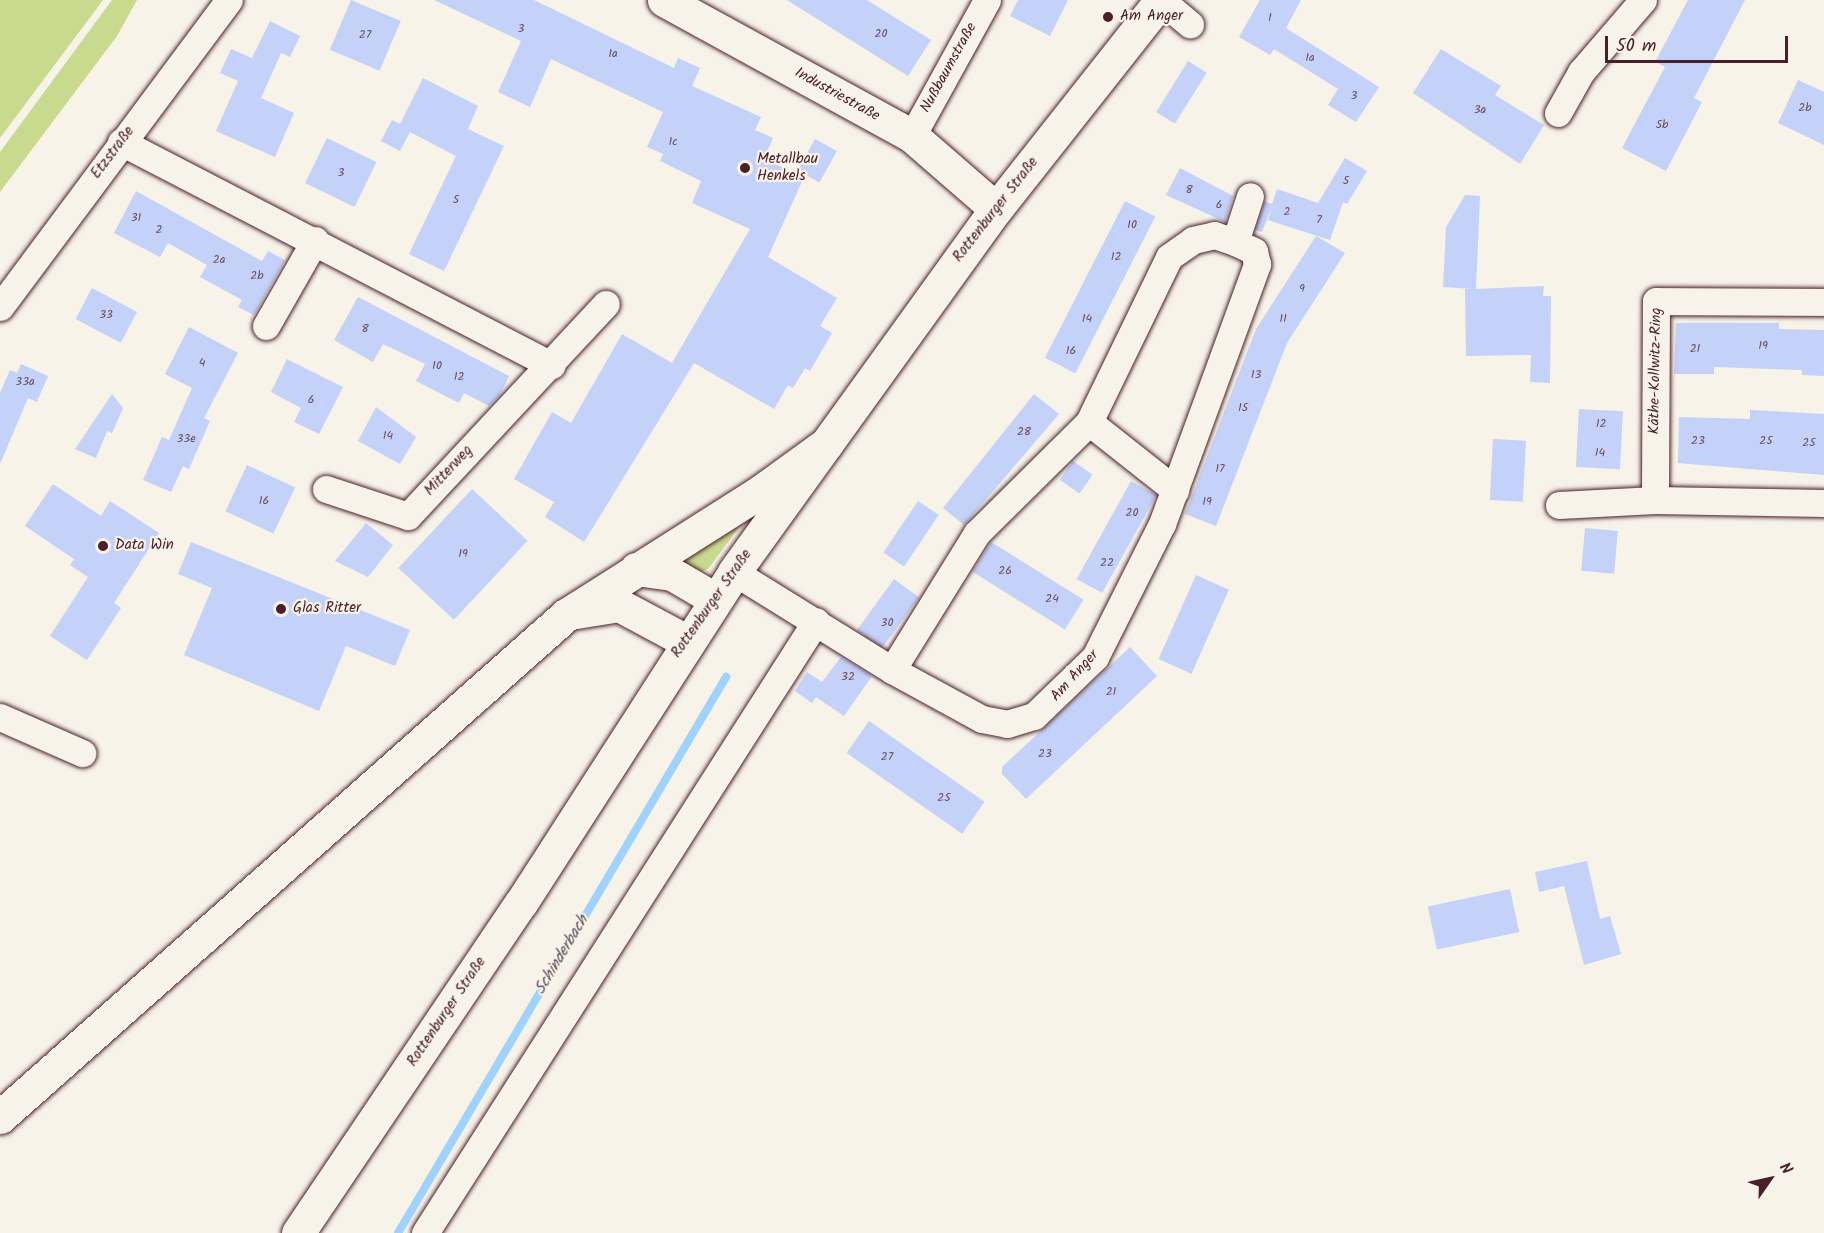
<!DOCTYPE html>
<meta charset="utf-8">
<style>
body{margin:0}
#map{position:relative;width:1824px;height:1233px;overflow:hidden;background:#f7f3e8;font-family:Kalam,sans-serif}
div>[style]{position:absolute}
.green>*{inset:0;background:#c9da8e}
.stream>*{height:8px;margin:-4px;padding:0 4px;transform-origin:4px;border-radius:4px;background:#9fd2fc}
.building>*{inset:0;background:#c4d1f8;transform-origin:0 0}
.roads{filter:drop-shadow(0 0 2px #4a1f2b) drop-shadow(0 0 2px #4a1f2b)}
.minor>*{height:27px;margin:-13.5px;padding:0 13.5px;transform-origin:13.5px;border-radius:13.5px;background:#f7f3e8}
.tertiary>*{height:33px;margin:-16.5px;padding:0 16.5px;transform-origin:16.5px;border-radius:16.5px;background:#f7f3e8}
.trunk>*{height:33px;margin:-16.5px;padding:0 16.5px;transform-origin:16.5px;border-radius:16.5px;background:#f7f3e8}
.dots>*{width:16px;height:16px;translate:-50% -50%;box-sizing:border-box;border:3px solid #f7f3e8;border-radius:50%}
span{translate:-50% -50%;white-space:nowrap;text-align:center;line-height:1.15;-webkit-text-stroke:4.5px #f7f3e8;paint-order:stroke}
.number-label{font-size:12px;color:#684c5e}
.number-label span{-webkit-text-stroke-width:0}
.poi-label{font-size:15px;color:#4a1f2b}
.left{translate:0 -50%;text-align:left}
.street-label{font-size:15px;color:#4a1f2b}
.water-label{font-size:16px;color:#5f4c5f;font-style:italic}
.north{position:absolute;left:1740px;top:1149px;width:60px;height:60px;-webkit-text-stroke:4px #f7f3e8;paint-order:stroke;rotate:56deg;font-size:16px;font-weight:700;line-height:24px;text-align:center;color:#4a1f2b}
.north::after{content:'';display:block;margin:auto;width:21px;height:27px;background:#4a1f2b;clip-path:polygon(50% 0,100% 100%,50% 72%,0 100%)}
.scale{position:absolute;left:1605px;top:36px;width:183px;height:27px;box-sizing:border-box;border:3px solid #4a1f2b;border-top:0;padding-left:8px;font-size:18px;line-height:21px;white-space:nowrap;color:#4a1f2b;-webkit-text-stroke:4px #f7f3e8;paint-order:stroke}
</style>
<div id="map">
<div class="green">
<div style="clip-path:polygon(0 0,103px 0,0 138px)"></div>
<div style="clip-path:polygon(112px 0,137px 0,117px 36px,0 192px,0 152px)"></div>
<div style="clip-path:polygon(746px 518px,708px 569px,700px 572px,680px 561px)"></div>
</div>
<div class="stream">
<div style="left:398px;top:1233px;width:646px;rotate:-59.46deg"></div>
</div>
<div class="building">
<div style="left:351px;top:0;width:54px;height:54px;rotate:23deg"></div>
<div style="clip-path:polygon(434px 0,534px 0,674px 68px,678px 58px,700px 68px,692px 86px,761px 117px,755px 130px,773px 138px,764px 159px,804px 177px,768px 257px,837px 298px,820px 326px,832px 333px,810px 371px,805px 368px,793px 388px,788px 385px,774px 409px,694px 363px,584px 542px,545px 517px,554px 502px,514px 479px,552px 412px,571px 423px,622px 334px,672px 363px,750px 229px,692px 203px,701px 181px,660px 161px,663px 154px,647px 147px,663px 112px,551px 59px,530px 107px,498px 92px,521px 41px)"></div>
<div style="clip-path:polygon(787px 0,867px 0,931px 40px,908px 76px)"></div>
<div style="clip-path:polygon(1018px 0,1068px 0,1050px 36px,1010px 16px)"></div>
<div style="clip-path:polygon(1260px 0,1301px 0,1286px 28px,1379px 87px,1356px 122px,1328px 105px,1338px 89px,1274px 49px,1270px 55px,1239px 37px)"></div>
<div style="clip-path:polygon(1688px 0,1745px 0,1694px 98px,1702px 102px,1666px 171px,1622px 148px,1665px 67px,1655px 62px)"></div>
<div style="clip-path:polygon(270px 21px,300px 36px,290px 57px,281px 53px,261px 98px,294px 113px,275px 157px,216px 131px,238px 81px,220px 73px,231px 49px,252px 58px)"></div>
<div style="clip-path:polygon(1441px 49px,1501px 86px,1495px 95px,1544px 125px,1520px 164px,1413px 93px)"></div>
<div style="left:1188px;top:61px;width:22px;height:60px;rotate:32deg"></div>
<div style="clip-path:polygon(423px 78px,478px 106px,468px 129px,504px 146px,444px 271px,409px 254px,456px 156px,410px 132px,400px 151px,381px 141px,392px 120px,400px 124px)"></div>
<div style="clip-path:polygon(1798px 80px,1824px 92px,1824px 145px,1778px 123px)"></div>
<div style="left:327px;top:138px;width:55px;height:50px;rotate:26deg"></div>
<div style="left:815px;top:139px;width:25px;height:36px;rotate:29deg"></div>
<div style="clip-path:polygon(1345px 158px,1367px 171px,1347px 204px,1343px 202px,1330px 240px,1268px 220px,1272px 206px,1262px 232px,1255px 230px,1265px 201px,1272px 204px,1277px 189px,1318px 203px)"></div>
<div style="clip-path:polygon(1180px 168px,1233px 196px,1225px 222px,1166px 195px)"></div>
<div style="clip-path:polygon(136px 191px,262px 261px,268px 251px,285px 260px,254px 315px,238px 307px,242px 300px,200px 277px,207px 265px,168px 243px,160px 257px,114px 233px)"></div>
<div style="clip-path:polygon(1465px 195px,1480px 196px,1476px 289px,1544px 286px,1543px 296px,1551px 296px,1550px 383px,1530px 382px,1531px 355px,1466px 356px,1465px 289px,1474px 289px,1443px 287px,1446px 227px)"></div>
<div style="left:1125px;top:201px;width:34px;height:176px;rotate:27deg"></div>
<div style="clip-path:polygon(1316px 236px,1345px 253px,1287px 343px,1216px 526px,1185px 514px,1256px 329px)"></div>
<div style="left:92px;top:288px;width:51px;height:35px;rotate:28deg"></div>
<div style="clip-path:polygon(358px 297px,509px 376px,500px 395px,489px 406px,464px 393px,459px 403px,416px 381px,425px 364px,383px 344px,373px 362px,334px 340px)"></div>
<div style="clip-path:polygon(1676px 323px,1779px 323px,1779px 329px,1824px 330px,1824px 376px,1802px 375px,1802px 370px,1714px 367px,1714px 374px,1674px 374px)"></div>
<div style="clip-path:polygon(189px 327px,238px 353px,204px 418px,210px 421px,189px 469px,183px 466px,171px 492px,143px 480px,162px 437px,169px 440px,192px 388px,165px 374px)"></div>
<div style="clip-path:polygon(287px 359px,343px 387px,319px 434px,294px 422px,301px 408px,271px 392px)"></div>
<div style="clip-path:polygon(21px 364px,48px 376px,37px 402px,28px 398px,0 464px,0 393px,10px 370px,17px 373px)"></div>
<div style="clip-path:polygon(112px 394px,123px 408px,112px 433px,107px 431px,96px 458px,75px 449px)"></div>
<div style="clip-path:polygon(1034px 394px,1059px 414px,964px 525px,943px 508px)"></div>
<div style="clip-path:polygon(376px 407px,416px 437px,400px 464px,358px 441px)"></div>
<div style="left:1579px;top:409px;width:44px;height:58px;rotate:3deg"></div>
<div style="clip-path:polygon(1750px 410px,1824px 414px,1824px 475px,1678px 463px,1679px 417px,1750px 419px)"></div>
<div style="left:1493px;top:439px;width:33px;height:61px;rotate:3deg"></div>
<div style="left:1073px;top:461px;width:24px;height:23px;rotate:35deg"></div>
<div style="left:247px;top:465px;width:53px;height:51px;rotate:25deg"></div>
<div style="left:1131px;top:481px;width:29px;height:112px;rotate:29deg"></div>
<div style="clip-path:polygon(53px 484px,101px 516px,110px 501px,159px 533px,114px 603px,121px 608px,87px 660px,50px 636px,88px 577px,70px 565px,74px 559px,25px 526px)"></div>
<div style="left:472px;top:489px;width:76px;height:108px;rotate:43deg"></div>
<div style="left:918px;top:501px;width:25px;height:62px;rotate:34deg"></div>
<div style="clip-path:polygon(366px 523px,393px 545px,368px 577px,335px 561px)"></div>
<div style="left:1585px;top:528px;width:33px;height:43px;rotate:5deg"></div>
<div style="clip-path:polygon(191px 542px,410px 630px,395px 666px,346px 646px,319px 711px,184px 655px,212px 588px,178px 574px)"></div>
<div style="left:991px;top:542px;width:109px;height:35px;rotate:32deg"></div>
<div style="left:1196px;top:575px;width:36px;height:92px;rotate:24deg"></div>
<div style="left:894px;top:579px;width:31px;height:63px;rotate:36deg"></div>
<div style="clip-path:polygon(1130px 647px,1157px 676px,1026px 799px,1002px 774px,1002px 767px)"></div>
<div style="clip-path:polygon(841px 657px,872px 676px,844px 716px,816px 697px,812px 703px,795px 691px,807px 672px,822px 682px)"></div>
<div style="left:869px;top:721px;width:141px;height:39px;rotate:35deg"></div>
<div style="clip-path:polygon(1587px 861px,1600px 919px,1610px 916px,1621px 954px,1584px 965px,1564px 886px,1539px 892px,1535px 872px)"></div>
<div style="left:1510px;top:889px;width:44px;height:84px;rotate:78deg"></div>
</div>
<div class="roads">
<div class="minor">
<div style="left:1161px;top:0;width:38px;rotate:40deg"></div>
<div style="left:1558px;top:113px;width:47px;rotate:-60.7deg"></div>
<div style="left:1581px;top:72px;width:95px;rotate:-49.3deg"></div>
<div style="left:912px;top:136px;width:155px;rotate:-61.1deg"></div>
<div style="left:121px;top:142px;width:485px;rotate:27.4deg"></div>
<div style="left:1824px;top:302px;width:168px;rotate:-179.7deg"></div>
<div style="left:1656px;top:301px;width:199px;rotate:90.3deg"></div>
<div style="left:1655px;top:500px;width:169px;rotate:1deg"></div>
<div style="left:0;top:307px;width:383px;rotate:-53.3deg"></div>
<div style="left:266px;top:326px;width:99px;rotate:-60.3deg"></div>
<div style="left:1089px;top:422px;width:110px;rotate:38.3deg"></div>
<div style="left:326px;top:489px;width:86px;rotate:18.2deg"></div>
<div style="left:408px;top:516px;width:290px;rotate:-47deg"></div>
<div style="left:1559px;top:505px;width:96px;rotate:-3deg"></div>
<div style="left:734px;top:572px;width:186px;rotate:31.8deg"></div>
<div style="left:892px;top:670px;width:102px;rotate:28.6deg"></div>
<div style="left:982px;top:719px;width:25px;rotate:11deg"></div>
<div style="left:1007px;top:724px;width:28px;rotate:-17deg"></div>
<div style="left:1034px;top:716px;width:85px;rotate:-44deg"></div>
<div style="left:1095px;top:657px;width:149px;rotate:-63.3deg"></div>
<div style="left:1162px;top:524px;width:277px;rotate:-69.9deg"></div>
<div style="left:1257px;top:264px;width:13px;rotate:-103deg"></div>
<div style="left:1254px;top:251px;width:21px;rotate:-155deg"></div>
<div style="left:1235px;top:242px;width:48px;rotate:-71.9deg"></div>
<div style="left:892px;top:670px;width:161px;rotate:-58.2deg"></div>
<div style="left:977px;top:533px;width:158px;rotate:-44.7deg"></div>
<div style="left:1089px;top:422px;width:183px;rotate:-64.1deg"></div>
<div style="left:1169px;top:257px;width:29px;rotate:-35deg"></div>
<div style="left:1193px;top:240px;width:22px;rotate:-13deg"></div>
<div style="left:1214px;top:235px;width:22px;rotate:18deg"></div>
<div style="left:0;top:717px;width:90px;rotate:23.7deg"></div>
<div style="left:425px;top:1233px;width:726px;rotate:-57.43deg"></div>
</div>
<div class="tertiary">
<div style="left:664px;top:0;width:283px;rotate:28.7deg"></div>
<div style="left:912px;top:136px;width:111px;rotate:41deg"></div>
<div style="left:298px;top:1233px;width:398px;rotate:-56deg"></div>
<div style="left:521px;top:903px;width:394px;rotate:-57.2deg"></div>
<div style="left:734px;top:572px;width:448px;rotate:-54.2deg"></div>
<div style="left:996px;top:209px;width:266px;rotate:-51.7deg"></div>
</div>
<div class="trunk">
<div style="left:636px;top:569px;width:36px;rotate:8deg"></div>
<div style="left:672px;top:574px;width:50px;rotate:30.2deg"></div>
<div style="left:576px;top:612px;width:44px;rotate:-9.2deg"></div>
<div style="left:619px;top:605px;width:76px;rotate:28.2deg"></div>
<div style="left:0;top:1117px;width:757px;rotate:-41.57deg"></div>
<div style="left:566px;top:615px;width:230px;rotate:-32.4deg"></div>
<div style="left:760px;top:492px;width:82px;rotate:-36deg"></div>
</div>
</div>
<div class="dots">
<div style="left:1108px;top:17px;background:#4a1f2b"></div>
<div style="left:745px;top:168px;background:#4a1f2b"></div>
<div style="left:103px;top:546px;background:#4a1f2b"></div>
<div style="left:281px;top:609px;background:#4a1f2b"></div>
</div>
<div class="number-label">
<span style="left:1270px;top:18px">1</span>
<span style="left:521px;top:29px">3</span>
<span style="left:881px;top:34px">20</span>
<span style="left:365px;top:35px">27</span>
<span style="left:613px;top:54px">1a</span>
<span style="left:1310px;top:58px">1a</span>
<span style="left:1354px;top:96px">3</span>
<span style="left:1805px;top:108px">2b</span>
<span style="left:1480px;top:110px">3a</span>
<span style="left:1662px;top:125px">5b</span>
<span style="left:673px;top:142px">1c</span>
<span style="left:341px;top:173px">3</span>
<span style="left:1346px;top:181px">5</span>
<span style="left:1189px;top:190px">8</span>
<span style="left:456px;top:200px">5</span>
<span style="left:1219px;top:205px">6</span>
<span style="left:1287px;top:212px">2</span>
<span style="left:136px;top:218px">31</span>
<span style="left:1319px;top:220px">7</span>
<span style="left:1132px;top:225px">10</span>
<span style="left:159px;top:230px">2</span>
<span style="left:1116px;top:257px">12</span>
<span style="left:219px;top:260px">2a</span>
<span style="left:257px;top:276px">2b</span>
<span style="left:1302px;top:289px">9</span>
<span style="left:106px;top:315px">33</span>
<span style="left:1087px;top:319px">14</span>
<span style="left:1283px;top:319px">11</span>
<span style="left:365px;top:329px">8</span>
<span style="left:1763px;top:346px">19</span>
<span style="left:1695px;top:349px">21</span>
<span style="left:1071px;top:351px">16</span>
<span style="left:202px;top:363px">4</span>
<span style="left:437px;top:366px">10</span>
<span style="left:1256px;top:375px">13</span>
<span style="left:459px;top:377px">12</span>
<span style="left:25px;top:382px">33a</span>
<span style="left:311px;top:400px">6</span>
<span style="left:1243px;top:408px">15</span>
<span style="left:1601px;top:424px">12</span>
<span style="left:1024px;top:432px">28</span>
<span style="left:388px;top:436px">14</span>
<span style="left:186px;top:439px">33e</span>
<span style="left:1698px;top:441px">23</span>
<span style="left:1766px;top:441px">25</span>
<span style="left:1809px;top:443px">25</span>
<span style="left:1600px;top:453px">14</span>
<span style="left:1220px;top:469px">17</span>
<span style="left:264px;top:501px">16</span>
<span style="left:1207px;top:502px">19</span>
<span style="left:1132px;top:513px">20</span>
<span style="left:463px;top:554px">19</span>
<span style="left:1107px;top:563px">22</span>
<span style="left:1005px;top:571px">26</span>
<span style="left:1052px;top:599px">24</span>
<span style="left:887px;top:623px">30</span>
<span style="left:848px;top:677px">32</span>
<span style="left:1111px;top:692px">21</span>
<span style="left:1045px;top:754px">23</span>
<span style="left:887px;top:757px">27</span>
<span style="left:944px;top:798px">25</span>
</div>
<div class="poi-label">
<span class="left" style="left:1120px;top:17px">Am Anger</span>
<span class="left" style="left:757px;top:168px">Metallbau<br>Henkels</span>
<span class="left" style="left:115px;top:546px">Data Win</span>
<span class="left" style="left:293px;top:609px">Glas Ritter</span>
</div>
<div class="street-label">
<span style="left:949px;top:68px;rotate:-61deg">Nußbaumstraße</span>
<span style="left:837px;top:95px;rotate:29deg">Industriestraße</span>
<span style="left:113px;top:153px;rotate:-53deg">Etzstraße</span>
<span style="left:996px;top:210px;rotate:-52deg">Rottenburger Straße</span>
<span style="left:1656px;top:371px;rotate:-89deg">Käthe-Kollwitz-Ring</span>
<span style="left:449px;top:471px;rotate:-47deg">Mitterweg</span>
<span style="left:712px;top:604px;rotate:-55deg">Rottenburger Straße</span>
<span style="left:1075px;top:676px;rotate:-48deg">Am Anger</span>
<span style="left:447px;top:1012px;rotate:-56deg">Rottenburger Straße</span>
</div>
<div class="water-label">
<span style="left:562px;top:955px;rotate:-59deg">Schinderbach</span>
</div>
<div class="north">N</div>
<div class="scale">50 m</div>
</div>
